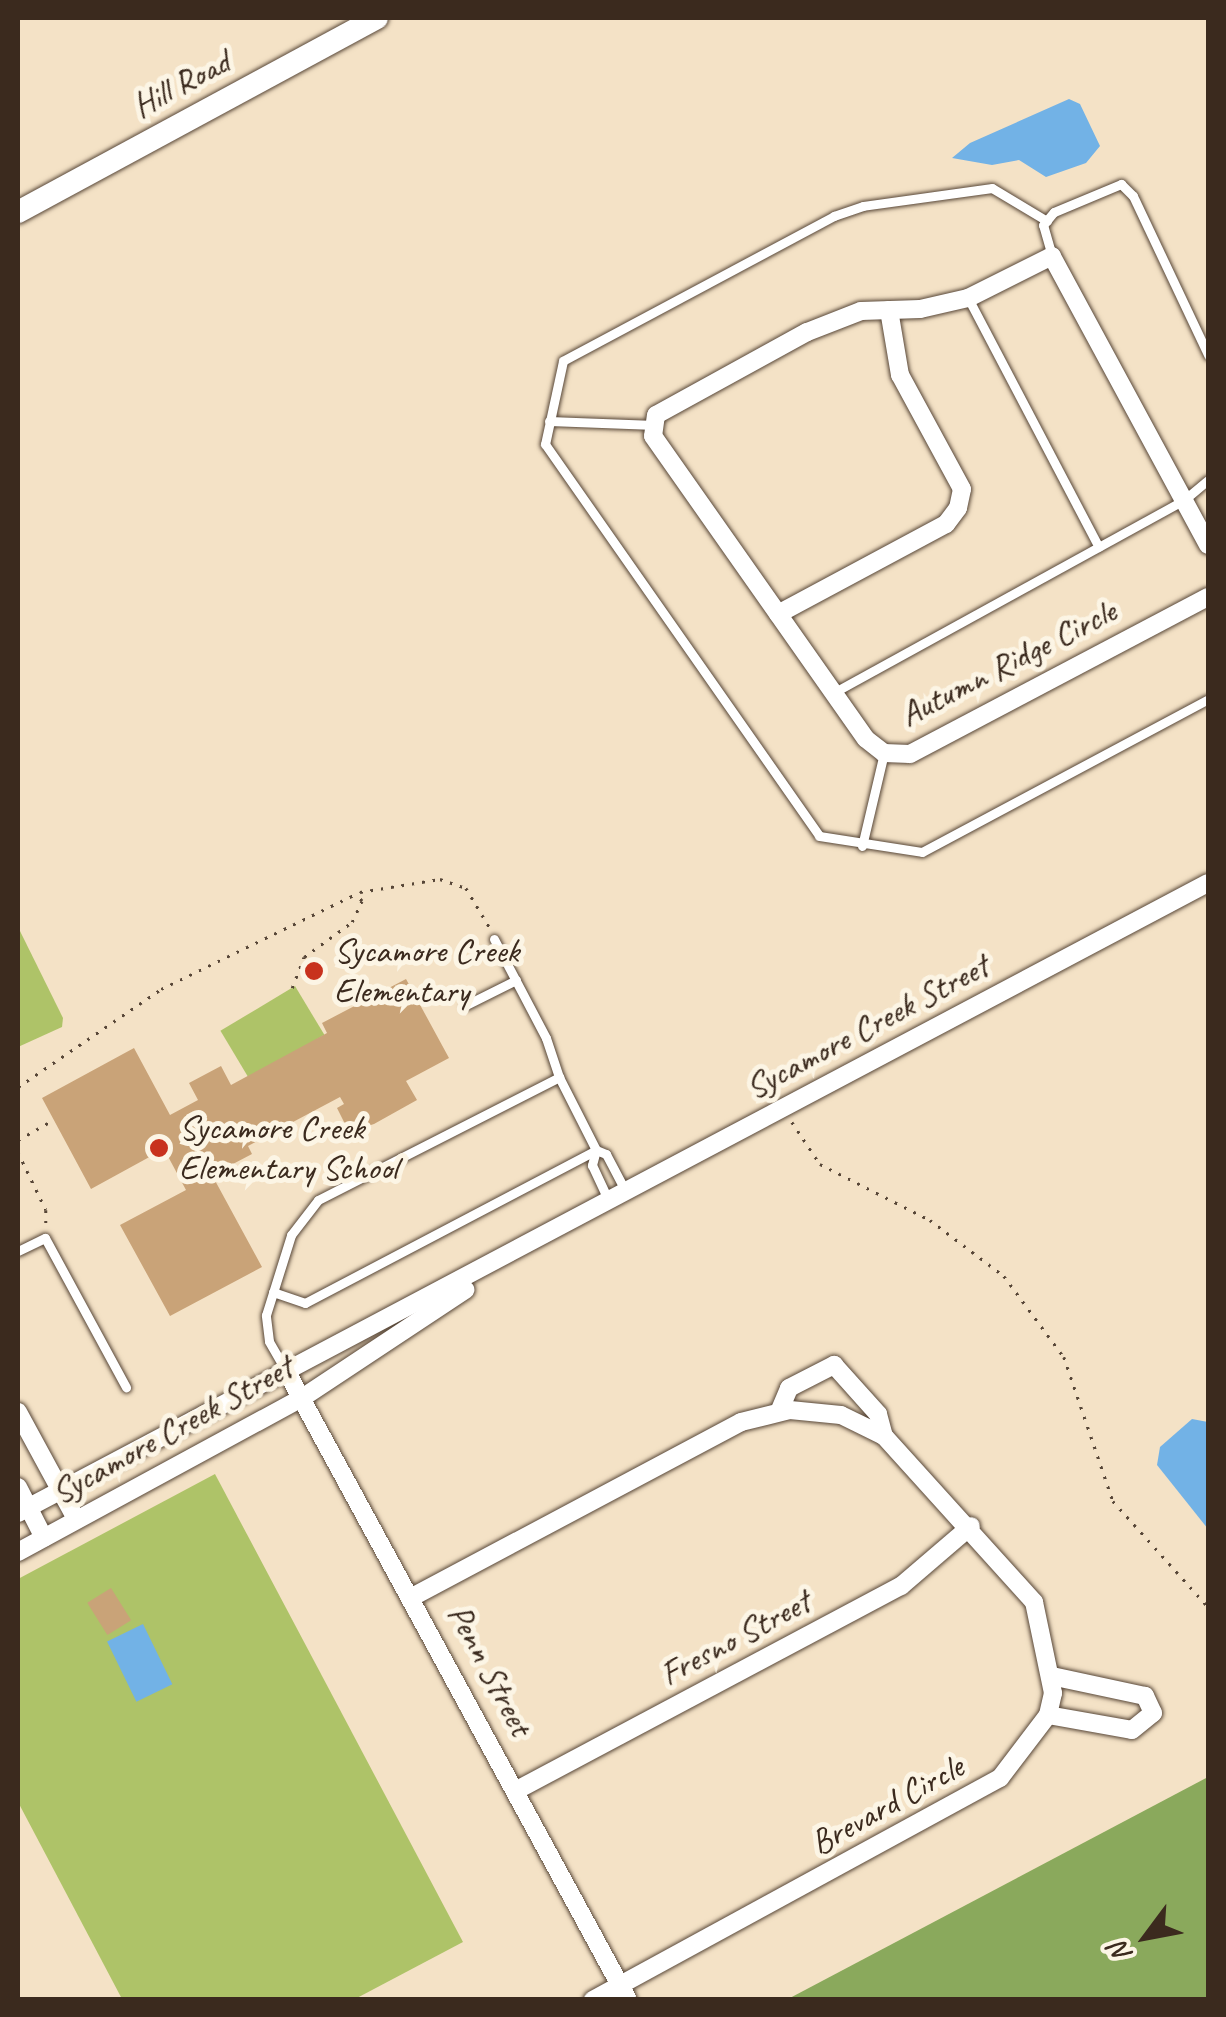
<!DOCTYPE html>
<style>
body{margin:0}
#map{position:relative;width:1226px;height:2017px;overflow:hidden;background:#f4e2c6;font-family:Caveat,sans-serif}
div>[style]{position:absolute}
.green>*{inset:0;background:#aec368;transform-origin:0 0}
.forest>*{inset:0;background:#8aa95c}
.water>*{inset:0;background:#72b2e6;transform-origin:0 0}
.building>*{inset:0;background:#c9a378;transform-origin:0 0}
.path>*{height:2.5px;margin-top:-1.25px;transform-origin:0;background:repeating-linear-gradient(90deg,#574637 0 2.5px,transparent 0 10.5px)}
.roads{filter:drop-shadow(0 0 2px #574637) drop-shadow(0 0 2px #574637)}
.lane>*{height:9px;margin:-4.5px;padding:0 4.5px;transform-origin:4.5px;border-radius:4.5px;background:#fff}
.street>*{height:18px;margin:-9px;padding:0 9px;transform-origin:9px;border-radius:9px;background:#fff}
.secondary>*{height:22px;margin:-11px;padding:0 11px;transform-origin:11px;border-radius:11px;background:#fff}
.dots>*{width:28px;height:28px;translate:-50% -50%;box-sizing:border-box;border:5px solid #fcf5e5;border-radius:50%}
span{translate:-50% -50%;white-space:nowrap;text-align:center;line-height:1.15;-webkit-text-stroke:10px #fcf5e5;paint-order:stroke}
.street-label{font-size:35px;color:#3b2a1e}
.poi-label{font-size:35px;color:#3b2a1e}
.left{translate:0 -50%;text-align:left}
.frame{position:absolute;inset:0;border:20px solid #3b2a1e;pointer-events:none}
.north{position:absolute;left:1096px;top:1887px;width:100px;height:100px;-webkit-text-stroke:8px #fcf5e5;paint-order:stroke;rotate:238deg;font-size:28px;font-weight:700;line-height:40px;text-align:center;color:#3b2a1e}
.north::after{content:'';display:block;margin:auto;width:35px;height:45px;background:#3b2a1e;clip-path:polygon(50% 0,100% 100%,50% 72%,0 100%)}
</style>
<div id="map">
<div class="green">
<div style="clip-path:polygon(18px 927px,63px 1018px,62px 1027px,18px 1047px)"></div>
<div style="left:295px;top:986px;width:57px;height:87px;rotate:59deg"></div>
<div style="clip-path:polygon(215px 1474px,463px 1942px,355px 1999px,122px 1999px,18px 1802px,18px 1579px)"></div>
</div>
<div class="forest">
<div style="clip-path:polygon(1208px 1777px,1208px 1999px,788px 1999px)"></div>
</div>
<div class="water">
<div style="clip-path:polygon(1069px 99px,1080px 104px,1100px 146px,1086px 163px,1046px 177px,1019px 160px,992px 165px,952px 158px,970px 143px)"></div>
<div style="clip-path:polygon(1192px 1419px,1208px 1422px,1208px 1529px,1157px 1465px,1160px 1447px)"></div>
<div style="left:143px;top:1624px;width:67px;height:40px;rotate:64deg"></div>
</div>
<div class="building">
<div style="clip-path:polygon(406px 979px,449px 1058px,406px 1081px,417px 1100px,374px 1124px,349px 1132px,337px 1108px,344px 1104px,340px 1097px,248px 1146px,252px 1154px,212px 1175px,262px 1267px,170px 1316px,120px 1225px,186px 1190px,164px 1149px,91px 1189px,42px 1098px,134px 1048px,170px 1115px,198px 1100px,189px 1083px,221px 1066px,231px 1085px,327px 1033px,322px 1023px)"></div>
<div style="left:111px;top:1588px;width:38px;height:28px;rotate:58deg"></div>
</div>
<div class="path">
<div style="left:292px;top:988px;width:33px;rotate:-69deg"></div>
<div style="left:304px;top:957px;width:59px;rotate:-36.1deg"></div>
<div style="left:352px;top:922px;width:23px;rotate:-65deg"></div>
<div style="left:362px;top:901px;width:7px;rotate:-135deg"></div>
<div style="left:18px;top:1087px;width:173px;rotate:-34.4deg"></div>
<div style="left:161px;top:989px;width:221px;rotate:-26deg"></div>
<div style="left:360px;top:892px;width:81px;rotate:-9.2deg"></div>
<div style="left:440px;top:879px;width:28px;rotate:19deg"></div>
<div style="left:466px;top:888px;width:47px;rotate:59deg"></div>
<div style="left:792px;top:1122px;width:50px;rotate:56.3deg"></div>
<div style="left:820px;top:1164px;width:123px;rotate:27deg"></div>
<div style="left:930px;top:1220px;width:93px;rotate:37.1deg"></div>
<div style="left:1004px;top:1276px;width:101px;rotate:53.5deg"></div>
<div style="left:1064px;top:1357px;width:152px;rotate:71.2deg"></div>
<div style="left:1113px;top:1501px;width:142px;rotate:48.1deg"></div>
<div style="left:18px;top:1140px;width:40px;rotate:-29.7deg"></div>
<div style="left:18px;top:1152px;width:64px;rotate:64.2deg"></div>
<div style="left:46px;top:1210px;width:14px;rotate:90deg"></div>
</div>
<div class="roads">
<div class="lane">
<div style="left:1047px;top:221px;width:64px;rotate:-149deg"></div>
<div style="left:992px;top:188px;width:130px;rotate:172.1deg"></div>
<div style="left:863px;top:206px;width:31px;rotate:161deg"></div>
<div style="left:834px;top:216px;width:307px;rotate:151.9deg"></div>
<div style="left:563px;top:361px;width:85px;rotate:102.2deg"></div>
<div style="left:545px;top:444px;width:478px;rotate:55deg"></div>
<div style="left:819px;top:836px;width:104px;rotate:8.8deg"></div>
<div style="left:922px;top:852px;width:324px;rotate:-28.1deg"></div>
<div style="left:1052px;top:256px;width:32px;rotate:-106deg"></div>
<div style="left:1043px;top:225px;width:17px;rotate:-50deg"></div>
<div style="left:1054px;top:212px;width:73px;rotate:-22.7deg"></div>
<div style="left:1121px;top:184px;width:17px;rotate:45deg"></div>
<div style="left:1133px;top:196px;width:176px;rotate:64.7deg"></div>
<div style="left:968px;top:298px;width:281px;rotate:62.3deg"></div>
<div style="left:549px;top:421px;width:106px;rotate:2.2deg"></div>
<div style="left:833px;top:693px;width:401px;rotate:-28.8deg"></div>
<div style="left:1184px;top:500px;width:31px;rotate:-40deg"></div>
<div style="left:862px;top:846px;width:96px;rotate:-76.7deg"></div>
<div style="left:494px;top:939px;width:112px;rotate:62.3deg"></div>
<div style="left:546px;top:1038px;width:41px;rotate:71.6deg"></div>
<div style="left:466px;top:1005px;width:56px;rotate:-26.6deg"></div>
<div style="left:18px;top:1251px;width:30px;rotate:-26deg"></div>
<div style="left:45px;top:1238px;width:170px;rotate:61.5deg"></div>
<div style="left:273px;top:1292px;width:34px;rotate:19deg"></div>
<div style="left:305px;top:1303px;width:329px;rotate:-27.7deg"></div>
<div style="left:596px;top:1150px;width:11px;rotate:22deg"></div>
<div style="left:606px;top:1154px;width:43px;rotate:62.2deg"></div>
<div style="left:286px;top:1371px;width:34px;rotate:-120deg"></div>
<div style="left:269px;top:1341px;width:26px;rotate:-97deg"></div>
<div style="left:266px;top:1315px;width:84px;rotate:-72.6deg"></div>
<div style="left:291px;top:1235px;width:44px;rotate:-52.4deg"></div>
<div style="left:318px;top:1200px;width:271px;rotate:-27deg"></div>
<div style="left:559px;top:1077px;width:82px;rotate:63.1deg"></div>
<div style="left:596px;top:1150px;width:16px;rotate:105deg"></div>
<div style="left:592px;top:1165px;width:40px;rotate:65deg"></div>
</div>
<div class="street">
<div style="left:1208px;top:545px;width:328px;rotate:-118.4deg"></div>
<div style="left:1052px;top:256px;width:94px;rotate:153.4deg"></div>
<div style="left:968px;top:298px;width:49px;rotate:167.1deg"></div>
<div style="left:920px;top:309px;width:59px;rotate:178.1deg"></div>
<div style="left:861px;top:311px;width:58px;rotate:158.7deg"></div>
<div style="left:807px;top:332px;width:172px;rotate:151.2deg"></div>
<div style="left:656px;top:415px;width:21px;rotate:98deg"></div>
<div style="left:653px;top:436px;width:370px;rotate:54.9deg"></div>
<div style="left:866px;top:739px;width:23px;rotate:38deg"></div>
<div style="left:884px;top:753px;width:26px;rotate:2deg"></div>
<div style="left:910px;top:754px;width:337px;rotate:-27.8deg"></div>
<div style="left:778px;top:614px;width:191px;rotate:-28.2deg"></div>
<div style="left:946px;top:524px;width:20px;rotate:-53deg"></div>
<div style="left:958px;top:508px;width:19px;rotate:-78deg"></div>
<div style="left:962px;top:489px;width:130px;rotate:-118.5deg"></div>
<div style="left:900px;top:375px;width:66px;rotate:-99.6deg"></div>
<div style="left:288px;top:1374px;width:712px;rotate:61.49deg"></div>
<div style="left:18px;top:1412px;width:122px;rotate:61.5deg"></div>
<div style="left:779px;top:1412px;width:26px;rotate:-67deg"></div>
<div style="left:789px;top:1388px;width:51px;rotate:-27.1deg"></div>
<div style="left:834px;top:1365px;width:66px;rotate:48.1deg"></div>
<div style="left:878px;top:1414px;width:23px;rotate:75deg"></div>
<div style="left:18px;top:1487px;width:57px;rotate:63deg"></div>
<div style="left:18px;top:1513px;width:1346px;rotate:-27.9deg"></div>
<div style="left:18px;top:1552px;width:323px;rotate:-28.5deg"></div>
<div style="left:302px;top:1398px;width:196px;rotate:-33.5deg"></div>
<div style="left:414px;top:1596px;width:370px;rotate:-28deg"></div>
<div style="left:741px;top:1422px;width:50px;rotate:-13.8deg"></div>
<div style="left:790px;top:1410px;width:51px;rotate:5.6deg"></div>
<div style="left:841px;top:1415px;width:48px;rotate:26deg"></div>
<div style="left:884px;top:1436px;width:224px;rotate:47.9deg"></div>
<div style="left:1034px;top:1602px;width:93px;rotate:78.2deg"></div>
<div style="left:1053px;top:1693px;width:23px;rotate:103deg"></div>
<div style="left:1048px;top:1715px;width:79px;rotate:127.3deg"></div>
<div style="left:1000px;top:1778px;width:464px;rotate:151.4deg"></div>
<div style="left:1048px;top:1715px;width:85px;rotate:10.1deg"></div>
<div style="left:1132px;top:1730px;width:27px;rotate:-39deg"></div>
<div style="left:1153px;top:1713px;width:19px;rotate:-115deg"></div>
<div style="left:1145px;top:1696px;width:95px;rotate:-167.9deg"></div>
<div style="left:517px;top:1790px;width:435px;rotate:-28deg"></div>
<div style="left:901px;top:1586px;width:92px;rotate:-40.6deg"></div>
</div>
<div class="secondary">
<div style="left:18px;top:212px;width:408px;rotate:-28.4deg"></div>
</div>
</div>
<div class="dots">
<div style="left:314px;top:971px;background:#c8321e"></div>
<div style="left:159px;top:1148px;background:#c8321e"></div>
</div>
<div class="street-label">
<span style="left:181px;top:84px;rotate:-28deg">Hill Road</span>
<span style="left:1008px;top:663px;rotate:-27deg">Autumn Ridge Circle</span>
<span style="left:867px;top:1027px;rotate:-28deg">Sycamore Creek Street</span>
<span style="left:172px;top:1430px;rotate:-29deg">Sycamore Creek Street</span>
<span style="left:735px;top:1638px;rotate:-28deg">Fresno Street</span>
<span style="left:490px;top:1670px;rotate:62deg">Penn Street</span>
<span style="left:887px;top:1805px;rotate:-29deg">Brevard Circle</span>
</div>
<div class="poi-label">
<span class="left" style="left:334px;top:971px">Sycamore Creek<br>Elementary</span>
<span class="left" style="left:179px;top:1148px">Sycamore Creek<br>Elementary School</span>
</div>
<div class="frame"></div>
<div class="north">N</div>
</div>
